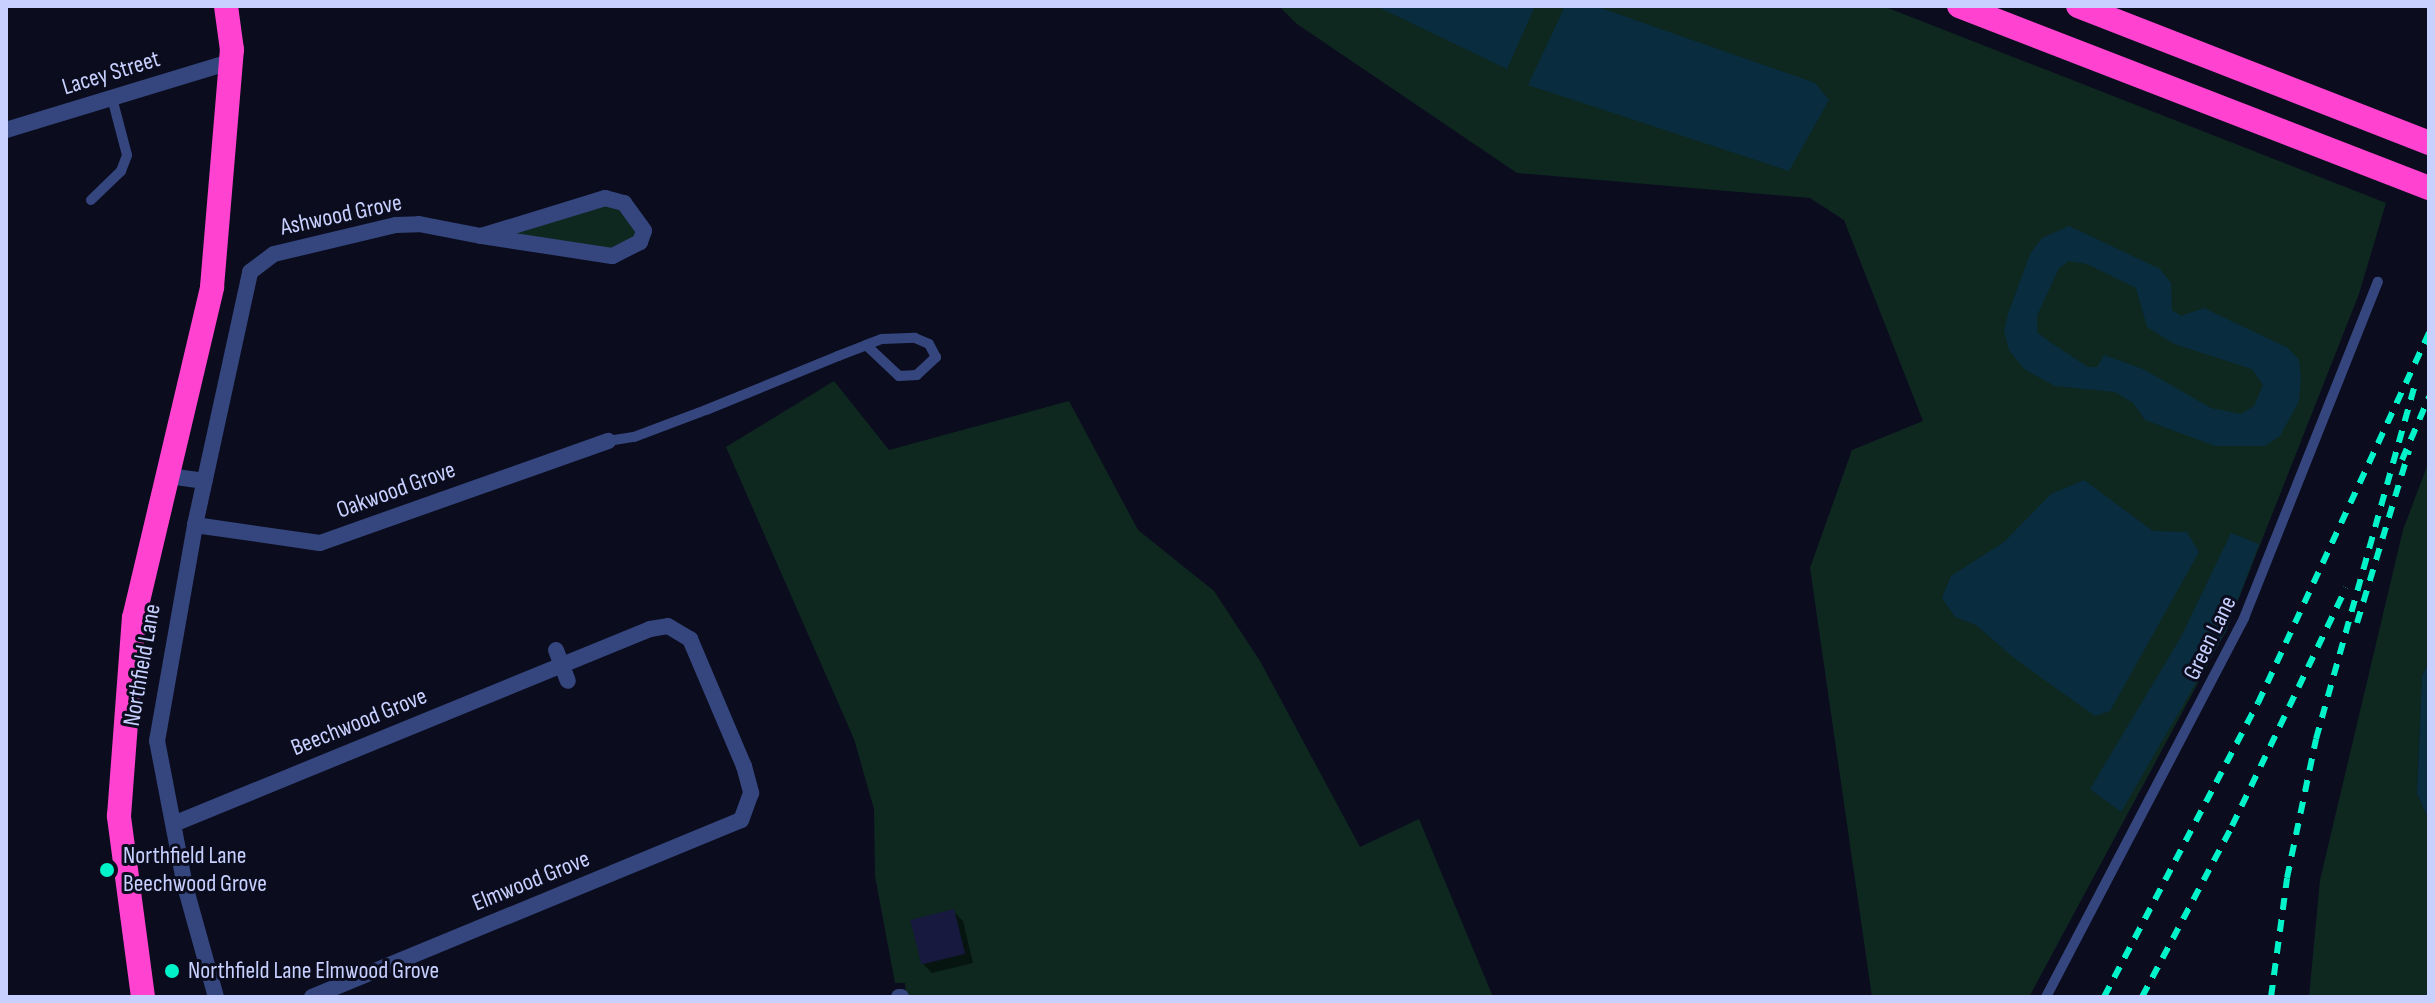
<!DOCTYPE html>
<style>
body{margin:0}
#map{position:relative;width:2435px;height:1003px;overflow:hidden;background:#0b0d1e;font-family:"Sofia Sans Condensed",sans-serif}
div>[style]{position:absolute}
.green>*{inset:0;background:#0e2820}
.water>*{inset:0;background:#092c3e}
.shadow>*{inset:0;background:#0007}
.building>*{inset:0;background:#17193f;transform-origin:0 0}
.lane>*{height:10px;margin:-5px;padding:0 5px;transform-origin:5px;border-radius:5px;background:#35467e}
.street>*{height:16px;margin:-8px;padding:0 8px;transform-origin:8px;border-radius:8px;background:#35467e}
.highway>*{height:24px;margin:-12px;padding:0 12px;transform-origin:12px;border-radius:12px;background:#ff43d0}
.rail>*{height:6px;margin-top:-3px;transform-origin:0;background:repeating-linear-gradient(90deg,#00f3c9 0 12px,transparent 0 22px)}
.dots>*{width:22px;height:22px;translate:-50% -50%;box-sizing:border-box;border:4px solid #0b0d1e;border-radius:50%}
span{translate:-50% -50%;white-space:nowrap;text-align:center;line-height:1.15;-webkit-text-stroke:6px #0b0d1e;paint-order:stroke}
.street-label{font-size:24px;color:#c8d0ff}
.poi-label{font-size:24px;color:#c8d0ff}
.left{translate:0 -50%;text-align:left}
.frame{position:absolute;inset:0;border:8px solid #c8d0ff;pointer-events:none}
</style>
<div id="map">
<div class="green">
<div style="clip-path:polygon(1279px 6px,1883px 6px,2386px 203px,2359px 294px,2226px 631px,2029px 997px,1872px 997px,1810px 568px,1852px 450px,1923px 421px,1844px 220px,1810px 198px,1517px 173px,1297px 24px)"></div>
<div style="clip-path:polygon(605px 198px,644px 231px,627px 252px,481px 236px)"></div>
<div style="clip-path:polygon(834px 381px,889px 450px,1069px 401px,1138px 530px,1214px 591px,1260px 661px,1360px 847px,1419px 819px,1493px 997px,906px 997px,905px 983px,895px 983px,875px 876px,874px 809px,854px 739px,726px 447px)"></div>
<div style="clip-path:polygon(2429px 461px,2429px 663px,2422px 675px,2417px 794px,2429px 820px,2429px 997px,2309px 997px,2320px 880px,2403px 530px)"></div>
</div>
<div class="water">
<div style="clip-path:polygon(1376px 6px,1535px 6px,1507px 69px)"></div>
<div style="clip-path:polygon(1565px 6px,1595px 6px,1815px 83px,1829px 100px,1789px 171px,1528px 85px)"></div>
<div style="clip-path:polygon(evenodd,2069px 226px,2160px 269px,2171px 283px,2172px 310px,2181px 316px,2204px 308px,2288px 348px,2299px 360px,2301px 377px,2299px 401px,2280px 436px,2265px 446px,2215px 446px,2145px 420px,2133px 403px,2115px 392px,2055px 386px,2024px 369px,2009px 350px,2004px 331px,2008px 314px,2030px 254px,2042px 238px,2069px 226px,2069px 261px,2087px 264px,2136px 288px,2147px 327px,2174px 344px,2252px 369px,2263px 385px,2254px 406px,2241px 414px,2211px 408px,2143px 369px,2104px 355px,2097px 367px,2088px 367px,2050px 342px,2037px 332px,2037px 316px,2059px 268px,2069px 261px)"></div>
<div style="clip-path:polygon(2084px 480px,2153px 531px,2187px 532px,2199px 552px,2110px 711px,2095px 716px,2014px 658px,1976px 625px,1955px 617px,1942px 598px,1951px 576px,2004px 542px,2051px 494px)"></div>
<div style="clip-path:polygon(2231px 533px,2259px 544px,2226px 631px,2121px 812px,2090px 789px,2181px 637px)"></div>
<div style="clip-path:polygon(2429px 663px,2429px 820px,2417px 794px,2422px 675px)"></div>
</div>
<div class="shadow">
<div style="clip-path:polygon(954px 912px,963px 921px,973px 963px,932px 973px,922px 963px)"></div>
</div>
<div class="building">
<div style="left:954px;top:909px;width:46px;height:45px;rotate:76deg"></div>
</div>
<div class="lane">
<div style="left:91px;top:200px;width:42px;rotate:-44deg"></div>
<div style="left:121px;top:171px;width:17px;rotate:-69deg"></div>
<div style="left:127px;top:155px;width:59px;rotate:-104.7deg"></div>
<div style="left:608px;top:441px;width:26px;rotate:-9deg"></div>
<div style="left:634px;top:437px;width:77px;rotate:-20.6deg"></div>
<div style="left:706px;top:410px;width:143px;rotate:-22.2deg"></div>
<div style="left:838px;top:356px;width:30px;rotate:-21deg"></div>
<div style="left:866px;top:345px;width:17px;rotate:-21deg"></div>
<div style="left:882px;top:339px;width:33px;rotate:-2deg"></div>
<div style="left:915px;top:338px;width:15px;rotate:23deg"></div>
<div style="left:929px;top:344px;width:15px;rotate:62deg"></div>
<div style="left:936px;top:357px;width:26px;rotate:137deg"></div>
<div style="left:917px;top:375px;width:18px;rotate:177deg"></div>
<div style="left:899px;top:376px;width:45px;rotate:-136.8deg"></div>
<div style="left:2046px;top:997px;width:428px;rotate:-62.4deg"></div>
<div style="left:2244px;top:618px;width:362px;rotate:-68.3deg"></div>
</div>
<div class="street">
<div style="left:6px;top:130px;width:234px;rotate:-16.9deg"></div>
<div style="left:169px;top:476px;width:36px;rotate:8deg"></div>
<div style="left:195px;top:525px;width:126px;rotate:8.2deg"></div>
<div style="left:320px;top:543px;width:306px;rotate:-19.5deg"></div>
<div style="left:556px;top:650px;width:33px;rotate:69deg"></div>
<div style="left:176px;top:823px;width:512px;rotate:-22.26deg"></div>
<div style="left:650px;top:629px;width:18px;rotate:-9deg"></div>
<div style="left:668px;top:626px;width:26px;rotate:31deg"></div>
<div style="left:690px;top:639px;width:138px;rotate:67deg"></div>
<div style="left:744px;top:766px;width:28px;rotate:75deg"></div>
<div style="left:751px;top:793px;width:29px;rotate:110deg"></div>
<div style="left:741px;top:820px;width:464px;rotate:157.6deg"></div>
<div style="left:216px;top:997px;width:115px;rotate:-105.6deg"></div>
<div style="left:185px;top:886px;width:148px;rotate:-100.9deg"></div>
<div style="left:157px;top:741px;width:219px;rotate:-80deg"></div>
<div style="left:195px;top:525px;width:259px;rotate:-77.7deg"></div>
<div style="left:250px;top:272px;width:30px;rotate:-37deg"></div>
<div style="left:274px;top:254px;width:125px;rotate:-13.4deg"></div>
<div style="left:396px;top:225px;width:23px;rotate:-2deg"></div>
<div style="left:419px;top:224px;width:63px;rotate:11deg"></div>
<div style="left:481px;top:236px;width:130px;rotate:-17deg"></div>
<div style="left:605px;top:198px;width:20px;rotate:15deg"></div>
<div style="left:624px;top:203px;width:34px;rotate:54deg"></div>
<div style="left:644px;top:231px;width:12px;rotate:110deg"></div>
<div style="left:640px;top:242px;width:31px;rotate:153deg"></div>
<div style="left:612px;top:256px;width:133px;rotate:-171.3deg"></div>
<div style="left:899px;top:997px;width:2px"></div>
</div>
<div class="highway">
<div style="left:1959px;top:6px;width:504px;rotate:21.17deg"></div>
<div style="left:2078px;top:6px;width:377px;rotate:21.3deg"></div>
<div style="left:143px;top:997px;width:183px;rotate:-97.6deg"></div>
<div style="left:119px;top:816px;width:199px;rotate:-85.7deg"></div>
<div style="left:134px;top:618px;width:340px;rotate:-76.7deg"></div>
<div style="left:212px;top:287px;width:238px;rotate:-85.2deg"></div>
<div style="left:232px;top:50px;width:44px;rotate:-97.8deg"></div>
</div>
<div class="rail">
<div style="left:2402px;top:460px;width:69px;rotate:-66.8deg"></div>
<div style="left:2357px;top:623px;width:180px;rotate:-73.2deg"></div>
<div style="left:2104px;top:997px;width:332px;rotate:-62.4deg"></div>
<div style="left:2258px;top:703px;width:408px;rotate:-65.2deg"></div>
<div style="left:2142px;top:997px;width:193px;rotate:-62.2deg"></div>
<div style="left:2232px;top:826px;width:264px;rotate:-64.4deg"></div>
<div style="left:2271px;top:997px;width:120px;rotate:-82.3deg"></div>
<div style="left:2287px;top:878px;width:142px;rotate:-78.2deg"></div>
<div style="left:2316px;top:739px;width:369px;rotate:-74.4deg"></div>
</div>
<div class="dots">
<div style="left:107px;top:870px;background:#00f3c9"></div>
<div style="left:172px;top:971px;background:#00f3c9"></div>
</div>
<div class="street-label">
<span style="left:111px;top:73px;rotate:-17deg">Lacey Street</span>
<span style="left:341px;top:215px;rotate:-12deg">Ashwood Grove</span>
<span style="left:396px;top:490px;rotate:-20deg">Oakwood Grove</span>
<span style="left:2210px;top:638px;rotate:-64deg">Green Lane</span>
<span style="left:142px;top:665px;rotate:-80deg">Northfield Lane</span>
<span style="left:359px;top:722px;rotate:-22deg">Beechwood Grove</span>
<span style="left:531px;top:881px;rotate:-22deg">Elmwood Grove</span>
</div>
<div class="poi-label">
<span class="left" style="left:123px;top:870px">Northfield Lane<br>Beechwood Grove</span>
<span class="left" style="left:188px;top:971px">Northfield Lane Elmwood Grove</span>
</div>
<div class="frame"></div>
</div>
